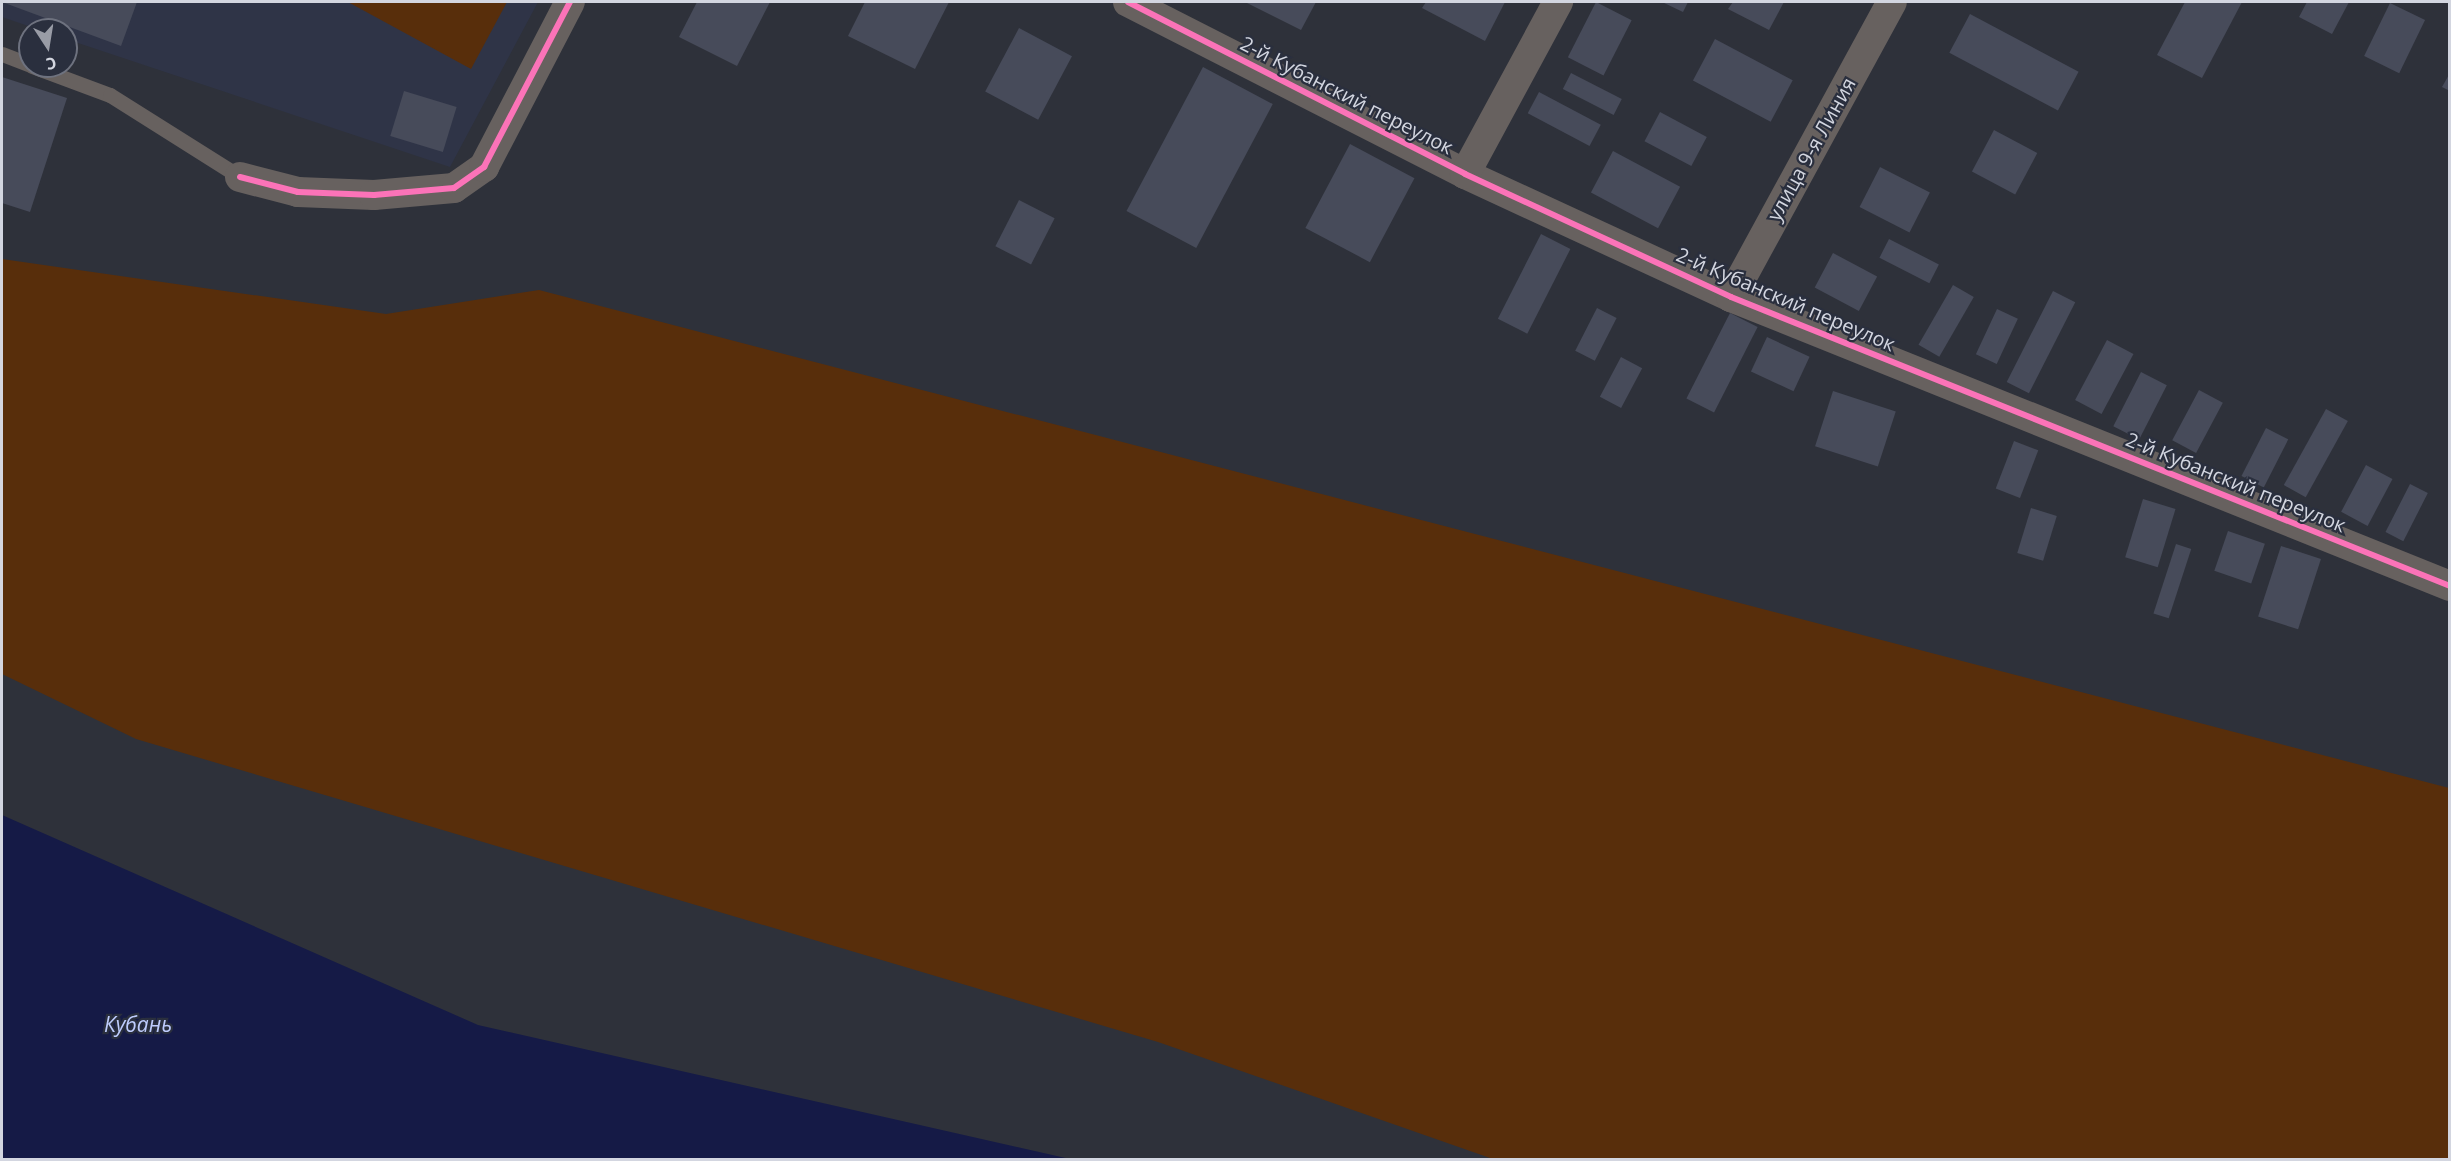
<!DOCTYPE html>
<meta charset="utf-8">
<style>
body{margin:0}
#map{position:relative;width:2451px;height:1161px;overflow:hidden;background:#2e313a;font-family:"Open Sans",sans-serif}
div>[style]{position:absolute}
.built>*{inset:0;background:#2f3447}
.green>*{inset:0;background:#582e0b}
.water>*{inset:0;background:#151a46}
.building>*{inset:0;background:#474b5a;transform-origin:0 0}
.service>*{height:15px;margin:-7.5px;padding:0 7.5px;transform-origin:7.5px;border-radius:7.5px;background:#67615f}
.minor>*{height:30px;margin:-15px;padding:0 15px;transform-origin:15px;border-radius:15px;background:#67615f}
.cycleway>*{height:6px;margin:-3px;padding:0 3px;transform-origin:3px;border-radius:3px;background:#fb73b8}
span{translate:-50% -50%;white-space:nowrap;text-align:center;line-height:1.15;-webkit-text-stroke:4.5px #2a2f3e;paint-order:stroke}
.street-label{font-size:20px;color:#d3d6e0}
.water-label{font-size:21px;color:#beccfd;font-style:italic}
.frame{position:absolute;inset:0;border:3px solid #d3d6e0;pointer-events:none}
.north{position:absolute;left:18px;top:18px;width:60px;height:60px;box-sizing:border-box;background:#2a2f3e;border:2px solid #6e727f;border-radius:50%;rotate:168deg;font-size:16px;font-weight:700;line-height:24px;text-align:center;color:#d3d6e0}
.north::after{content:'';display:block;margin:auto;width:21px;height:27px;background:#999ca6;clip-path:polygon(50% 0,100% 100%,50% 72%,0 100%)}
</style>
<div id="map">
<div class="built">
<div style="clip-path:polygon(2px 2px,538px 2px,450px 167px,66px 39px,66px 30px,40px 30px,2px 17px)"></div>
</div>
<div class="green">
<div style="clip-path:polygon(348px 2px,507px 2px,471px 69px)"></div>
<div style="clip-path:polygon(2px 259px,386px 314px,539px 290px,2449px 788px,2449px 1159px,1493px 1159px,1158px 1042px,136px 739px,2px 674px)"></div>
</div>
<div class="water">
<div style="clip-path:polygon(2px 815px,478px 1025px,1070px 1159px,2px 1159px)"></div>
</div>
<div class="building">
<div style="clip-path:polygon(2px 2px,137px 2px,121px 46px)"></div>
<div style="clip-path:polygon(697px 2px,770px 2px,737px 66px,679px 37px)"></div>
<div style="clip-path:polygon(865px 2px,949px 2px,915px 69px,848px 36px)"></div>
<div style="clip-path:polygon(1245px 2px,1316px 2px,1301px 30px)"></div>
<div style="clip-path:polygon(1426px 2px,1505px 2px,1485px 41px,1422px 8px)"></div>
<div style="left:1596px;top:2px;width:40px;height:62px;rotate:27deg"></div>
<div style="clip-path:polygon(1662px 2px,1688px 2px,1683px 12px)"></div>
<div style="clip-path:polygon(1733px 2px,1784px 2px,1769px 30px,1728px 9px)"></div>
<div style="clip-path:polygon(2185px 2px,2242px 2px,2202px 78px,2157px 55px)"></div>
<div style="clip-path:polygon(2307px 2px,2349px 2px,2332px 34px,2299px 17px)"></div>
<div style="left:2390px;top:3px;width:39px;height:59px;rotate:26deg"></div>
<div style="left:1970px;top:14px;width:123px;height:44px;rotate:28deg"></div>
<div style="left:1019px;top:28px;width:60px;height:72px;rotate:28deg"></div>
<div style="left:1715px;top:39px;width:88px;height:47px;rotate:28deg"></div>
<div style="left:1203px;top:67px;width:79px;height:163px;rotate:28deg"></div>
<div style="left:1571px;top:73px;width:57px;height:18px;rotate:27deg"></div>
<div style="clip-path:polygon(2450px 73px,2450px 91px,2442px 87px)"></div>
<div style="clip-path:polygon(2px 77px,67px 98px,30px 212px,2px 203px)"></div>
<div style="left:404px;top:91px;width:55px;height:47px;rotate:17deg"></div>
<div style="left:1539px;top:92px;width:70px;height:24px;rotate:28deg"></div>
<div style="left:1660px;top:112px;width:53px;height:33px;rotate:28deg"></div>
<div style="left:1994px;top:130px;width:49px;height:47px;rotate:28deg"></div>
<div style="left:1350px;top:144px;width:73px;height:95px;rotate:28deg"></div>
<div style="left:1613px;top:151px;width:76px;height:47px;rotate:28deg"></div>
<div style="left:1880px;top:167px;width:56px;height:45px;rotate:27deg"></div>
<div style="left:1019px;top:200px;width:40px;height:52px;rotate:27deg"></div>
<div style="left:1541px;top:234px;width:33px;height:95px;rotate:27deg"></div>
<div style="left:1889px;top:239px;width:56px;height:21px;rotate:27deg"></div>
<div style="left:1833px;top:253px;width:50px;height:39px;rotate:28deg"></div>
<div style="left:1953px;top:285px;width:24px;height:69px;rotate:30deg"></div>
<div style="left:2053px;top:291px;width:25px;height:102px;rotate:27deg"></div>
<div style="left:1597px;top:308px;width:22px;height:48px;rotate:27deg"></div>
<div style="left:1997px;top:309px;width:23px;height:50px;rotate:25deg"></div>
<div style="left:1730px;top:313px;width:31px;height:96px;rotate:27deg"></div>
<div style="left:1767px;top:337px;width:47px;height:38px;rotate:25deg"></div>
<div style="left:2107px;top:340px;width:30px;height:68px;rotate:28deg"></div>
<div style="left:1621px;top:357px;width:24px;height:45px;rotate:28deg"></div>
<div style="left:2141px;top:372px;width:29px;height:61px;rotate:27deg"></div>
<div style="left:2199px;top:390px;width:27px;height:57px;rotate:28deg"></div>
<div style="left:1833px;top:391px;width:66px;height:58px;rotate:18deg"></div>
<div style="left:2326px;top:409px;width:25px;height:87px;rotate:29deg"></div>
<div style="left:2266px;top:428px;width:25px;height:54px;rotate:27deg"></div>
<div style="left:2014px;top:441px;width:26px;height:51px;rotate:21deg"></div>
<div style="left:2366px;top:465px;width:30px;height:53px;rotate:28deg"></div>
<div style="left:2410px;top:484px;width:20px;height:54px;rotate:27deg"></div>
<div style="left:2143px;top:499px;width:34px;height:61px;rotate:17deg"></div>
<div style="left:2031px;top:508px;width:27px;height:47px;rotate:17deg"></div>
<div style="left:2228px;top:531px;width:39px;height:42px;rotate:19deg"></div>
<div style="left:2176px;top:544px;width:16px;height:73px;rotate:18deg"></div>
<div style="left:2281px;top:546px;width:42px;height:74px;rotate:18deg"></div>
</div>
<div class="service">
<div style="left:2px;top:54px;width:30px;rotate:21deg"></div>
<div style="left:32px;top:66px;width:83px;rotate:20.4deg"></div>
<div style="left:110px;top:95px;width:154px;rotate:32.2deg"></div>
</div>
<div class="minor">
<div style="left:1128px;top:2px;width:378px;rotate:27deg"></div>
<div style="left:1465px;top:174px;width:293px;rotate:24.8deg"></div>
<div style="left:1731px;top:297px;width:775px;rotate:21.9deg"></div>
<div style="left:1465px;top:174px;width:196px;rotate:-61.6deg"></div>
<div style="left:240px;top:177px;width:60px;rotate:14.5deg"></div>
<div style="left:298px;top:192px;width:76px;rotate:2.3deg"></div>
<div style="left:374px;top:195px;width:80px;rotate:-5deg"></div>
<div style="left:454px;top:188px;width:37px;rotate:-35deg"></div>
<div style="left:484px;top:167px;width:186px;rotate:-62.5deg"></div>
<div style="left:1731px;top:297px;width:336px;rotate:-61.4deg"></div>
</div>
<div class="cycleway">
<div style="left:1128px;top:2px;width:378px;rotate:27deg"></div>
<div style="left:1465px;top:174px;width:293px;rotate:24.8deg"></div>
<div style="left:1731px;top:297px;width:775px;rotate:21.9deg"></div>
<div style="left:240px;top:177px;width:60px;rotate:14.5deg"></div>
<div style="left:298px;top:192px;width:76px;rotate:2.3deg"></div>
<div style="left:374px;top:195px;width:80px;rotate:-5deg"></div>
<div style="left:454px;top:188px;width:37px;rotate:-35deg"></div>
<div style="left:484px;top:167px;width:186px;rotate:-62.5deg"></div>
</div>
<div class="street-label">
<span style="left:1347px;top:95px;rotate:27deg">2-й Кубанский переулок</span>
<span style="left:1811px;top:149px;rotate:-61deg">улица 9-я Линия</span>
<span style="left:1786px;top:299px;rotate:23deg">2-й Кубанский переулок</span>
<span style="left:2236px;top:482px;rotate:22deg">2-й Кубанский переулок</span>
</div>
<div class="water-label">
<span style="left:138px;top:1024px">Кубань</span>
</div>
<div class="frame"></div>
<div class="north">С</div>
</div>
